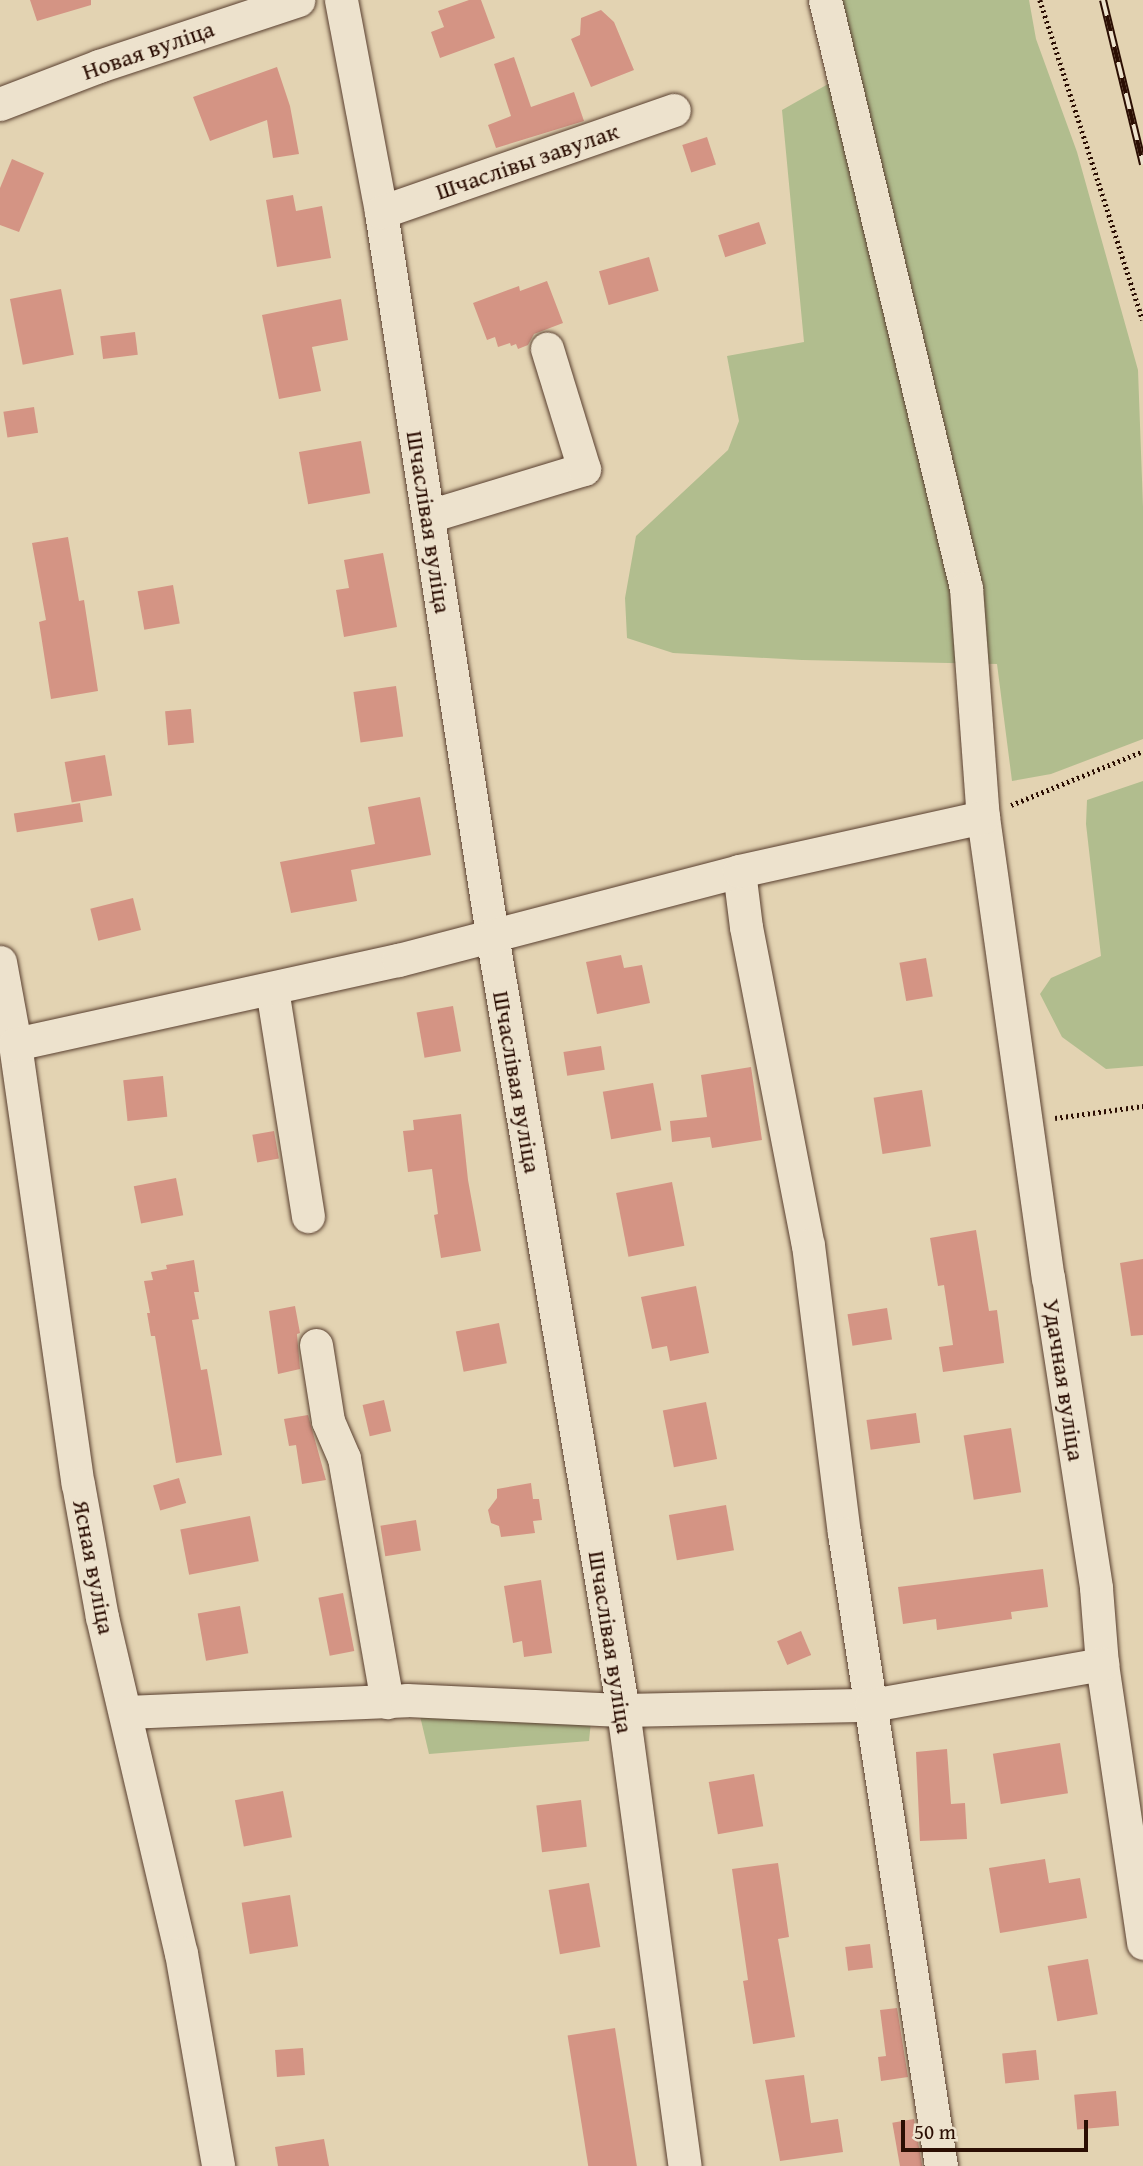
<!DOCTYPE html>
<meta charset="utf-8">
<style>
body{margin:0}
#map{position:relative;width:1143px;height:2166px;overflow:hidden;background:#e3d3b2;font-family:"Gentium Book Plus",serif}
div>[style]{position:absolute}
.green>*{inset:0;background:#b1bd8e}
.building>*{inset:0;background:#d49484;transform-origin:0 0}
.path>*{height:4.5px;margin-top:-2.25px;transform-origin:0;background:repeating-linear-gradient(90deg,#2b0e03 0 2px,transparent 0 5.5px)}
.roads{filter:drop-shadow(0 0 2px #593f2f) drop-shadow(0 0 2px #593f2f)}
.minor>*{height:33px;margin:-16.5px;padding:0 16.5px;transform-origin:16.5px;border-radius:16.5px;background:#ede2cd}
.rail>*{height:8px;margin-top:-4px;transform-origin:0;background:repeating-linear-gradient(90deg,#ede2cd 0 16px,#2b0e03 0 32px);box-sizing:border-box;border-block:2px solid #2b0e03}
span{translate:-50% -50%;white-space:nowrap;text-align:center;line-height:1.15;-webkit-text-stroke:5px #ede2cd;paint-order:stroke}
.street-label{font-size:24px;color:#2b0e03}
.scale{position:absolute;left:901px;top:2120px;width:187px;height:32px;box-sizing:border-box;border:4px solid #2b0e03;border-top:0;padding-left:9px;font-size:21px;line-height:24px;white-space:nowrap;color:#2b0e03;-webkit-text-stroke:5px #ede2cd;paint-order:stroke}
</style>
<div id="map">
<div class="green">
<div style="clip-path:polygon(842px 0,1029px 0,1036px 39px,1077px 152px,1138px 370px,1143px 507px,1143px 739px,1051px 774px,1012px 781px,997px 664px,802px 660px,673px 653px,627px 638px,625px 598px,636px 536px,728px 450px,739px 421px,727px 356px,804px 342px,782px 110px,837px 79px,855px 62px)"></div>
<div style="clip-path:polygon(1143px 781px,1143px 1066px,1106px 1069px,1062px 1037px,1040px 994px,1051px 978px,1101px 956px,1086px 824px,1087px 800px)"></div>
<div style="clip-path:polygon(420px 1716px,591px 1721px,589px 1741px,429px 1754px)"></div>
</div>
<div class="building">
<div style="clip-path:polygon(30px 0,91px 0,91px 5px,37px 21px)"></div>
<div style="clip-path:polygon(469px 0,481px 0,495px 38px,440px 58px,431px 32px,444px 27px,438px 11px)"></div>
<div style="clip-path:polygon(601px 10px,614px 22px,634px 70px,591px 87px,571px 39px,580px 35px,581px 18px)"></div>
<div style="clip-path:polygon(514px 57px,531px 107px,574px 92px,584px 121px,496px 148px,488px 125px,511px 116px,494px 64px)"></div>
<div style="clip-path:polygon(277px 67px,290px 106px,299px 154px,273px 158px,267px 120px,210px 141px,193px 97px)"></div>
<div style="left:707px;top:137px;width:29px;height:26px;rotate:72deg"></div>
<div style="clip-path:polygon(12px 159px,44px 173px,19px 232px,0 225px,0 188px)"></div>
<div style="clip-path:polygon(293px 195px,296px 211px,322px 206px,331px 258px,277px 267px,266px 200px)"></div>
<div style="left:759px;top:222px;width:23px;height:43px;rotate:72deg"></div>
<div style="left:649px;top:257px;width:35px;height:52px;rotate:74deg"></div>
<div style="clip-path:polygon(547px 281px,563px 323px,534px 334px,528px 345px,518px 349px,516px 344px,511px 346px,510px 343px,498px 347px,495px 337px,487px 340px,473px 303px,519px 286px,520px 291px)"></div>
<div style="left:61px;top:289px;width:67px;height:52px;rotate:79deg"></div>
<div style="clip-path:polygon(341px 299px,348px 340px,312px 347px,321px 391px,279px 399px,262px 315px)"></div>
<div style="left:135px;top:332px;width:23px;height:35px;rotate:83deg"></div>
<div style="left:34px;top:407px;width:26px;height:31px;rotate:81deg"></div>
<div style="left:361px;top:441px;width:53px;height:63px;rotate:80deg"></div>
<div style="clip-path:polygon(68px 537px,79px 601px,84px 600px,98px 691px,51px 699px,39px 622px,46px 620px,32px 543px)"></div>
<div style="clip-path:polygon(383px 553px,397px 627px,344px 637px,336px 590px,349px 588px,344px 560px)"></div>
<div style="left:173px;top:585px;width:39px;height:36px;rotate:80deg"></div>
<div style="left:396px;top:686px;width:51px;height:43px;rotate:82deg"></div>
<div style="left:191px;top:709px;width:34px;height:26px;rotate:85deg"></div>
<div style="left:105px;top:755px;width:41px;height:41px;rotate:80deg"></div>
<div style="clip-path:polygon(420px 797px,431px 855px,351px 870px,357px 901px,291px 913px,280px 862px,375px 844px,368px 807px)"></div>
<div style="left:80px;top:803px;width:19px;height:67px;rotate:81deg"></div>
<div style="left:133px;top:898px;width:33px;height:44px;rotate:76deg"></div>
<div style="clip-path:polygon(621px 955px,624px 968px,642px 965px,650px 1003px,597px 1014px,586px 962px)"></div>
<div style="left:926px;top:958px;width:39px;height:27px;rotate:80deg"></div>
<div style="left:453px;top:1006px;width:46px;height:37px;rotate:80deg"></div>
<div style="left:601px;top:1046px;width:24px;height:38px;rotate:81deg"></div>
<div style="clip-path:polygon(751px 1067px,762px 1140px,712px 1148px,710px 1137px,672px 1142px,670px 1121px,707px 1117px,701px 1075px)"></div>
<div style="left:163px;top:1076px;width:41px;height:40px;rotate:84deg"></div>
<div style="left:653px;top:1083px;width:48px;height:51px;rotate:80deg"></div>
<div style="left:922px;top:1090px;width:57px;height:49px;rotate:81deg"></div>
<div style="clip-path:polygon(461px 1114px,468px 1180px,481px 1251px,441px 1258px,434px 1215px,438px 1214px,432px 1169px,408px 1172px,403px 1131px,414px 1130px,413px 1120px)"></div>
<div style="left:274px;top:1131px;width:28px;height:22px;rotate:80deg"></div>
<div style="left:176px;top:1178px;width:38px;height:43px;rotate:79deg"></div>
<div style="left:672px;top:1182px;width:65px;height:57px;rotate:79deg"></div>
<div style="clip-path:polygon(976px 1230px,989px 1311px,997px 1310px,1004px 1363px,943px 1372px,939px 1347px,953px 1345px,944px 1285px,938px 1286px,930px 1238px)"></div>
<div style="clip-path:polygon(1143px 1259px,1143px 1335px,1131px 1336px,1120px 1263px)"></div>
<div style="clip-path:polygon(194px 1260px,199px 1292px,194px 1292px,199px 1319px,192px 1320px,201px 1370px,207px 1369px,222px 1455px,176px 1463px,155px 1336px,151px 1336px,147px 1313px,150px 1313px,144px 1281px,153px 1280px,151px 1272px,167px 1269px,166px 1265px)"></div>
<div style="clip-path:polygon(696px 1286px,709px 1353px,670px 1361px,667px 1346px,652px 1349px,641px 1297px)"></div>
<div style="clip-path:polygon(295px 1306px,300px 1333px,297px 1334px,300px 1369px,278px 1374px,269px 1311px)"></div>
<div style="left:887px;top:1308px;width:32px;height:40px;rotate:81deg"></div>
<div style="left:499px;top:1323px;width:41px;height:44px;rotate:79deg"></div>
<div style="left:384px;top:1400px;width:32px;height:22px;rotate:77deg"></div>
<div style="left:706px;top:1402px;width:58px;height:44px;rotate:79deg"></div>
<div style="left:916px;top:1413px;width:30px;height:50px;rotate:82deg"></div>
<div style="clip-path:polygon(308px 1415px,326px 1480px,302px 1484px,296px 1445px,289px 1446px,284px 1419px)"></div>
<div style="left:1011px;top:1428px;width:65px;height:48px;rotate:81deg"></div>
<div style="left:179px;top:1478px;width:26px;height:27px;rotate:74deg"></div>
<div style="clip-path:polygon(531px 1483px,533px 1499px,539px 1499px,542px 1520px,533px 1521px,535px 1533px,501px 1537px,499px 1526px,491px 1523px,488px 1510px,497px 1498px,497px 1489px)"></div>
<div style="left:726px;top:1505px;width:46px;height:58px;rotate:80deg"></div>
<div style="left:250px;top:1516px;width:46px;height:71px;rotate:79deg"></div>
<div style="left:416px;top:1520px;width:31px;height:36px;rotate:81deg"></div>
<div style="clip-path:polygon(1043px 1569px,1048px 1607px,1011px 1612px,1012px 1619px,937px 1630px,936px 1619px,903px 1624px,898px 1587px)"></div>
<div style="clip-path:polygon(541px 1580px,552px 1653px,524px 1657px,522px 1641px,513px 1643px,504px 1586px)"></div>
<div style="left:343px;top:1593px;width:59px;height:25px;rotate:79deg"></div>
<div style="left:240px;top:1606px;width:48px;height:43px;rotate:80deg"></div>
<div style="left:801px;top:1631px;width:26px;height:26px;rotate:67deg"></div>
<div style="left:1060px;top:1743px;width:51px;height:68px;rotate:81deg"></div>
<div style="clip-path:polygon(947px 1749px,951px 1804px,965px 1803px,967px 1839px,920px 1841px,916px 1752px)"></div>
<div style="left:754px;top:1774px;width:53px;height:46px;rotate:80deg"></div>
<div style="left:283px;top:1791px;width:47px;height:49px;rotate:79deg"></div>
<div style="left:581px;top:1800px;width:47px;height:45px;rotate:83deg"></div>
<div style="clip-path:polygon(1045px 1859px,1049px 1883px,1080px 1878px,1087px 1918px,1000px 1933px,989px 1868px)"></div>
<div style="clip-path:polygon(778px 1863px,789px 1937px,778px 1939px,795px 2037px,753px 2044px,743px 1981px,748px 1980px,732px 1869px)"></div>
<div style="left:589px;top:1883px;width:65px;height:41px;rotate:80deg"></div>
<div style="left:290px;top:1895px;width:52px;height:49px;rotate:81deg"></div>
<div style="left:870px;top:1944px;width:24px;height:25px;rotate:83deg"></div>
<div style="left:1088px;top:1959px;width:56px;height:41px;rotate:80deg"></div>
<div style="clip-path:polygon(897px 2008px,908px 2077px,881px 2081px,878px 2057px,886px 2056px,880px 2010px)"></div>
<div style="left:615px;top:2028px;width:140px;height:48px;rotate:81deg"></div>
<div style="left:303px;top:2048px;width:27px;height:28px;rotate:86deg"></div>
<div style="left:1036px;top:2050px;width:30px;height:34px;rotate:84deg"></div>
<div style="clip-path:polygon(804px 2075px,811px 2123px,838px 2119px,843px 2152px,780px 2161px,765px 2080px)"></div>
<div style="left:1116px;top:2091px;width:35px;height:42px;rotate:85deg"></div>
<div style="left:914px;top:2119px;width:48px;height:22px;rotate:80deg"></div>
<div style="clip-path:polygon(324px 2139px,329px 2166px,278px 2166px,275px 2147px)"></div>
</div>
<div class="path">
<div style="left:1040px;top:0;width:336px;rotate:72.2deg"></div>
<div style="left:1011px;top:805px;width:143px;rotate:-22.2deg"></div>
<div style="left:1055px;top:1118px;width:89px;rotate:-7.8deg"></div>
</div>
<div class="roads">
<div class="minor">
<div style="left:341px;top:0;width:216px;rotate:79.3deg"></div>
<div style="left:381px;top:212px;width:731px;rotate:81.27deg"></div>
<div style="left:492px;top:935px;width:786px;rotate:80.41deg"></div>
<div style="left:623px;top:1710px;width:460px;rotate:82.3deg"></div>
<div style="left:825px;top:0;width:605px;rotate:76.52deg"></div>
<div style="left:966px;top:588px;width:230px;rotate:85.8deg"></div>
<div style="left:983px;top:817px;width:465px;rotate:82deg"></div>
<div style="left:1048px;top:1277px;width:315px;rotate:81.2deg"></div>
<div style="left:1096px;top:1588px;width:76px;rotate:85.5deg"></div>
<div style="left:1102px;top:1664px;width:282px;rotate:81.6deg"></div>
<div style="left:0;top:104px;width:106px;rotate:-21deg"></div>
<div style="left:99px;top:66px;width:210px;rotate:-18.3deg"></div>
<div style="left:381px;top:212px;width:310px;rotate:-19.2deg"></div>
<div style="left:429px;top:516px;width:162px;rotate:-16.9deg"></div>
<div style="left:584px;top:469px;width:126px;rotate:-107.1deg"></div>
<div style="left:739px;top:871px;width:56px;rotate:82.9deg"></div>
<div style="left:746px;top:927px;width:324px;rotate:79deg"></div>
<div style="left:808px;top:1245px;width:290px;rotate:82.9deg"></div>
<div style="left:844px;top:1533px;width:640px;rotate:81.29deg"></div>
<div style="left:0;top:962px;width:83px;rotate:79.6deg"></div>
<div style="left:15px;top:1044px;width:444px;rotate:81.9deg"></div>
<div style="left:78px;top:1484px;width:135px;rotate:79.8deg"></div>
<div style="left:102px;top:1617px;width:345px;rotate:76.8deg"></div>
<div style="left:181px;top:1953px;width:216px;rotate:80.1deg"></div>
<div style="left:272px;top:989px;width:230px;rotate:81deg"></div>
<div style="left:15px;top:1044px;width:392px;rotate:-12.4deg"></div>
<div style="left:398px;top:960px;width:352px;rotate:-14.6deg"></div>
<div style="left:739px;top:871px;width:250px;rotate:-12.5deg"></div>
<div style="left:316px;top:1345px;width:77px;rotate:81deg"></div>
<div style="left:328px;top:1421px;width:40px;rotate:66.6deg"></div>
<div style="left:344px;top:1458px;width:248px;rotate:80deg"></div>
<div style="left:126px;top:1712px;width:281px;rotate:-2.4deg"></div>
<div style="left:407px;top:1700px;width:216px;rotate:2.7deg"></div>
<div style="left:623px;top:1710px;width:248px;rotate:-1.2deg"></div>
<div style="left:871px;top:1705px;width:235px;rotate:-10.1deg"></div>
</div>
</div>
<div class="rail">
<div style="left:1103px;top:0;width:169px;rotate:76.3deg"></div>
</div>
<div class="street-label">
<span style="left:148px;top:50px;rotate:-19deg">Новая вуліца</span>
<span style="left:527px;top:161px;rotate:-19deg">Шчаслівы завулак</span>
<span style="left:429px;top:522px;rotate:81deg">Шчаслівая вуліца</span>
<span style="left:517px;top:1082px;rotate:80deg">Шчаслівая вуліца</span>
<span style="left:1064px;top:1380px;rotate:81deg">Удачная вуліца</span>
<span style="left:94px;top:1567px;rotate:79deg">Ясная вуліца</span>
<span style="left:611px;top:1642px;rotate:81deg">Шчаслівая вуліца</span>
</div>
<div class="scale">50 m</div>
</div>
